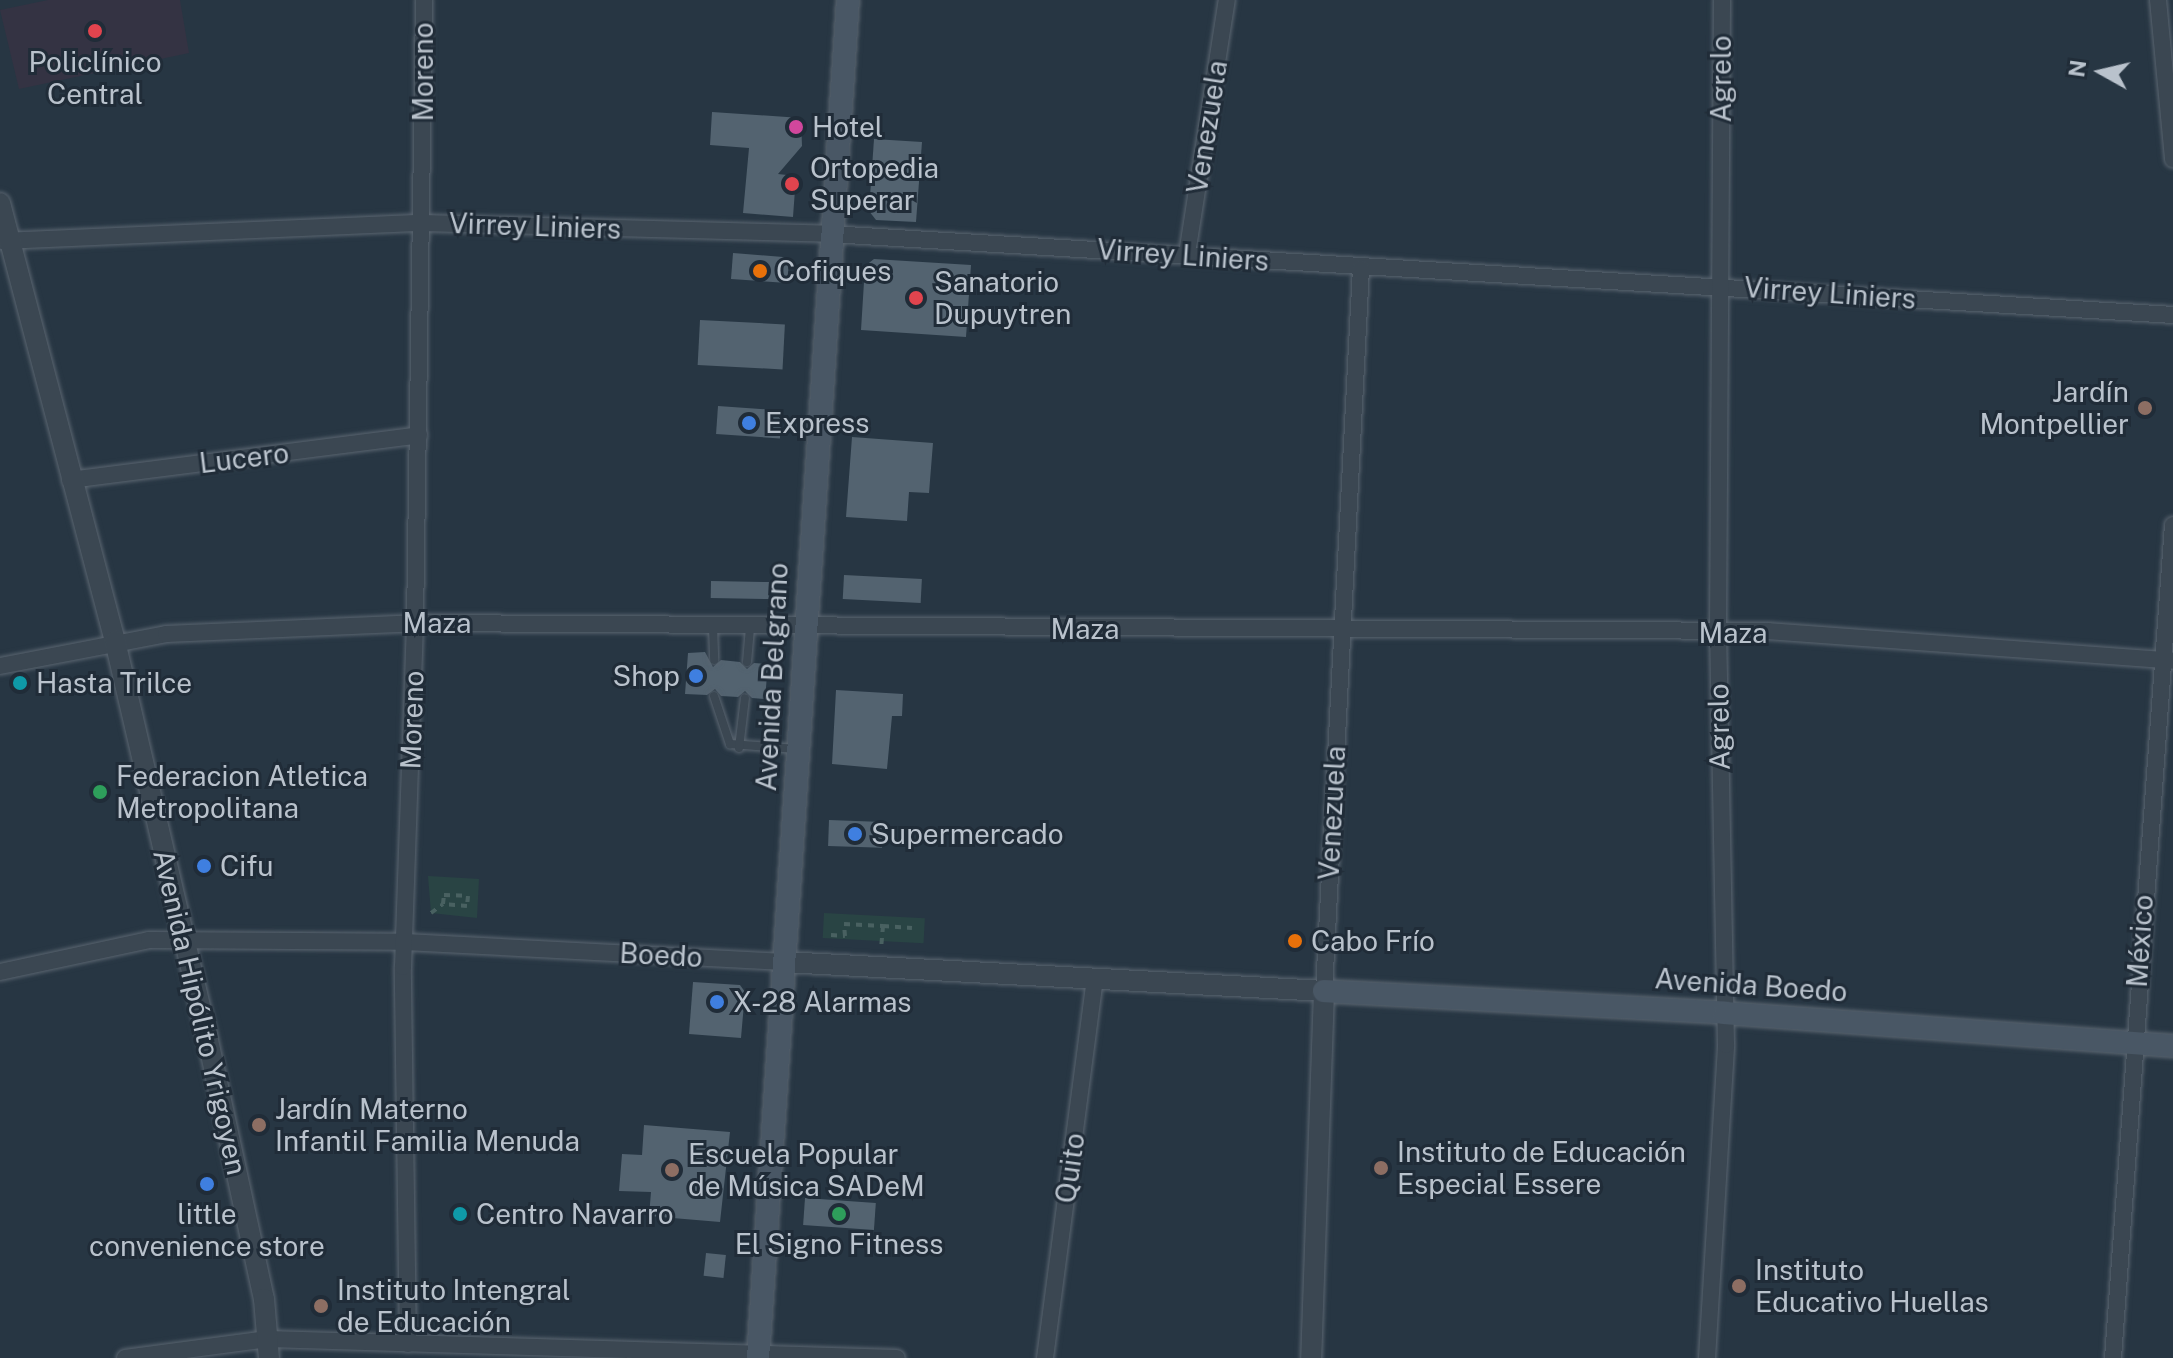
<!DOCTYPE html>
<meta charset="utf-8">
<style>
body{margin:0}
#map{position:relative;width:2173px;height:1358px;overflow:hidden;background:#273643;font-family:"Public Sans",sans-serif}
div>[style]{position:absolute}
.medical>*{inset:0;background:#343343}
.green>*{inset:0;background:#294444;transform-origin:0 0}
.building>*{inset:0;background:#536370;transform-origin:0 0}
.path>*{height:4px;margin-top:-2px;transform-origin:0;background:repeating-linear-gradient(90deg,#496161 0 6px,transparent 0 12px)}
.roads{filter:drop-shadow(0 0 2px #5a6570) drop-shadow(0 0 2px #5a6570)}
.service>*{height:8px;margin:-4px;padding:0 4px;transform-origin:4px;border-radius:4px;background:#3b4752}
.minor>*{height:16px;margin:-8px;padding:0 8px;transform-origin:8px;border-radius:8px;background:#3b4752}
.tertiary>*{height:20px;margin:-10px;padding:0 10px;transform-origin:10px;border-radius:10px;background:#3b4752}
.secondary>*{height:22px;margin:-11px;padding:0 11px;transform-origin:11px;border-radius:11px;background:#495765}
.dots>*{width:22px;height:22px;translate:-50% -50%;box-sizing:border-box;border:4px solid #202c38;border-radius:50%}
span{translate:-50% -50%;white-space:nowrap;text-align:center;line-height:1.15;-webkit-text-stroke:6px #202c38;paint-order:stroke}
.poi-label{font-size:28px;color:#b9c2cc}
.left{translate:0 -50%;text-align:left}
.right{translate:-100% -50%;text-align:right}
.street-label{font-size:28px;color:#b9c2cc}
.north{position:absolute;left:2061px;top:32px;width:80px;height:80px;-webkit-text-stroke:6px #202c38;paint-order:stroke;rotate:278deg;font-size:22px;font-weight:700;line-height:32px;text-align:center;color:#b9c2cc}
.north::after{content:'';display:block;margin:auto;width:28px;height:36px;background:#b9c2cc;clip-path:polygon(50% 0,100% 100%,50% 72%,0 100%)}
</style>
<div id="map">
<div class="medical">
<div style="clip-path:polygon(48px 0,180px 0,189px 53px,19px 89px,0 10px)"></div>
</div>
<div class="green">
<div style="clip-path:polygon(428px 876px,479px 879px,477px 918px,431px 913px)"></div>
<div style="left:824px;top:913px;width:101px;height:25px;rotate:3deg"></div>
</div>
<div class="building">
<div style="clip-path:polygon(712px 112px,801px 118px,802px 146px,778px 174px,796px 176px,793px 217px,743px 213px,749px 148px,710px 145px)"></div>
<div style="clip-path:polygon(874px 139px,922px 142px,916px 222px,876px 220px,869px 211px)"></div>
<div style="clip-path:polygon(733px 253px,783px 257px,789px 263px,787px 283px,731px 279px)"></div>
<div style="clip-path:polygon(874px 259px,971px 265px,966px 337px,861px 330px,865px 266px)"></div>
<div style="left:700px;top:320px;width:85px;height:45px;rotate:3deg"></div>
<div style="left:718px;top:406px;width:64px;height:28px;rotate:4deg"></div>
<div style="clip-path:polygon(852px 437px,933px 443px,929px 493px,909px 492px,907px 521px,846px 517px)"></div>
<div style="left:844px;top:575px;width:78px;height:24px;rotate:3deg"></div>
<div style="left:711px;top:581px;width:58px;height:17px;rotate:1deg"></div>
<div style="clip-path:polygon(705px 652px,713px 667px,721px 660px,740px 662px,747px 669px,754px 663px,768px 664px,765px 699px,752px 698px,745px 691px,738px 697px,721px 696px,715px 689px,707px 695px,685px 694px,688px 653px)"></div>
<div style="clip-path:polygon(836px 690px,903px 694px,902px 716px,892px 716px,887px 769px,832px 764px)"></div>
<div style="left:829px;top:820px;width:54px;height:26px;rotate:2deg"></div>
<div style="clip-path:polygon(693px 982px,740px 985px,745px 992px,741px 1038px,689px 1034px)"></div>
<div style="clip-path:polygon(644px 1125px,730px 1132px,720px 1222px,649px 1216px,651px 1192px,619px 1191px,622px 1154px,642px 1155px)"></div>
<div style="left:805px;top:1198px;width:71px;height:27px;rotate:4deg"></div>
<div style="left:706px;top:1253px;width:20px;height:23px;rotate:6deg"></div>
</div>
<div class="path">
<div style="left:431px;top:913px;width:15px;rotate:-37deg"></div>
<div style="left:443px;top:904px;width:9px;rotate:-84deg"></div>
<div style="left:444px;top:895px;width:24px;rotate:2deg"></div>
<div style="left:468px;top:896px;width:10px;rotate:96deg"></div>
<div style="left:467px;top:906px;width:24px;rotate:-175deg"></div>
<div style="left:883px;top:926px;width:29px;rotate:4deg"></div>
<div style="left:831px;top:935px;width:14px;rotate:4deg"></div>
<div style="left:845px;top:936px;width:12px;rotate:-95deg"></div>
<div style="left:844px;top:924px;width:39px;rotate:3deg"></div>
<div style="left:883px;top:926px;width:22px;rotate:95deg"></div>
</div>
<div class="roads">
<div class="service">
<div style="left:713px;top:626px;width:34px;rotate:88deg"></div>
<div style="left:747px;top:662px;width:36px;rotate:-85deg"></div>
<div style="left:714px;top:696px;width:51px;rotate:71.6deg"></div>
<div style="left:730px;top:744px;width:67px;rotate:4.3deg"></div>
<div style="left:739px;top:748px;width:50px;rotate:-83.2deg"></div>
</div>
<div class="minor">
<div style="left:2158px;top:0;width:160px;rotate:84.6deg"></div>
<div style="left:2px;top:241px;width:420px;rotate:-2.5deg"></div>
<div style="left:422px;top:223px;width:408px;rotate:1.5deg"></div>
<div style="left:830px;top:234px;width:1345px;rotate:3.45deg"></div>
<div style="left:1187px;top:254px;width:257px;rotate:-81.1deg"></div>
<div style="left:70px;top:480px;width:352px;rotate:-7.3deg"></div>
<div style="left:0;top:666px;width:169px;rotate:-10.9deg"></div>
<div style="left:166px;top:634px;width:249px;rotate:-2.5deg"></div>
<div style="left:415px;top:623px;width:1353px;rotate:0.34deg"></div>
<div style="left:1768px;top:631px;width:406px;rotate:4.2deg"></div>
<div style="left:0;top:972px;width:152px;rotate:-12.1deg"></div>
<div style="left:149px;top:940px;width:256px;rotate:0.4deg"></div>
<div style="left:405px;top:942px;width:380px;rotate:3deg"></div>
<div style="left:1324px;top:991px;width:724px;rotate:-87.07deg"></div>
<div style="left:408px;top:1344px;width:377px;rotate:-90.8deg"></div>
<div style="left:403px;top:967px;width:344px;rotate:-88deg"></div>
<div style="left:415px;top:623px;width:623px;rotate:-89.17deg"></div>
<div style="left:125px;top:1358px;width:144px;rotate:-7.6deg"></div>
<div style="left:268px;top:1339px;width:629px;rotate:1.73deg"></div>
<div style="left:1045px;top:1358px;width:384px;rotate:-82.5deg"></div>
<div style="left:1707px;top:1358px;width:314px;rotate:-86.5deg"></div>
<div style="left:1726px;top:1045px;width:412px;rotate:-91.1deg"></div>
<div style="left:1718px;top:633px;width:633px;rotate:-89.64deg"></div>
<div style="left:2113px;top:1358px;width:835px;rotate:-85.88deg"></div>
</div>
<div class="tertiary">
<div style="left:0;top:203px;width:453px;rotate:75.3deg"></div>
<div style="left:115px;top:641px;width:400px;rotate:76.9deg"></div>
<div style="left:206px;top:1031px;width:274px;rotate:77.8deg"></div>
<div style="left:264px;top:1299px;width:59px;rotate:85.2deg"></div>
<div style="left:784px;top:962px;width:541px;rotate:3.07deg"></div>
<div style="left:1324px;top:991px;width:367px;rotate:92deg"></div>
</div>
<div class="secondary">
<div style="left:1324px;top:991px;width:402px;rotate:3.1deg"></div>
<div style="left:1725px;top:1013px;width:449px;rotate:4.2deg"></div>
<div style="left:758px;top:1358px;width:1361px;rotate:-86.21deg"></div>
</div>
</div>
<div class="dots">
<div style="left:95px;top:31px;background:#e0444e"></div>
<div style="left:796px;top:127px;background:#d1479c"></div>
<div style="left:792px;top:184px;background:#e0444e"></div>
<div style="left:760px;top:271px;background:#e8710a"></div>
<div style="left:916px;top:298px;background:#e0444e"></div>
<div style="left:2145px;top:408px;background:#8d6e63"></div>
<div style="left:749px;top:423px;background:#3f7fe0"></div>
<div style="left:696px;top:676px;background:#3f7fe0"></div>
<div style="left:20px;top:683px;background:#0f9aa8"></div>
<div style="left:100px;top:792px;background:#2e9e5b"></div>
<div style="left:855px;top:834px;background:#3f7fe0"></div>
<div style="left:204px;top:866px;background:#3f7fe0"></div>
<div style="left:1295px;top:941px;background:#e8710a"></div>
<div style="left:717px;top:1002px;background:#3f7fe0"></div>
<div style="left:259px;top:1125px;background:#8d6e63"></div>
<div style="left:1381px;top:1168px;background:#8d6e63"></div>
<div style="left:672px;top:1170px;background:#8d6e63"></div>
<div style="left:207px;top:1184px;background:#3f7fe0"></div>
<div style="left:460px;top:1214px;background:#0f9aa8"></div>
<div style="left:839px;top:1214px;background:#2e9e5b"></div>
<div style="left:1739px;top:1286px;background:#8d6e63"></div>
<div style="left:321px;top:1306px;background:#8d6e63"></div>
</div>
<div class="poi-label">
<span style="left:95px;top:78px">Policlínico<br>Central</span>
<span class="left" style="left:812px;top:127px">Hotel</span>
<span class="left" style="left:810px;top:184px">Ortopedia<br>Superar</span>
<span class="left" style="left:776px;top:271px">Cofiques</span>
<span class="left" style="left:934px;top:298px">Sanatorio<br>Dupuytren</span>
<span class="right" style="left:2129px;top:408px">Jardín<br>Montpellier</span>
<span class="left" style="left:765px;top:423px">Express</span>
<span class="right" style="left:680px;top:676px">Shop</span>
<span class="left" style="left:36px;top:683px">Hasta Trilce</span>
<span class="left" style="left:116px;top:792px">Federacion Atletica<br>Metropolitana</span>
<span class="left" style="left:871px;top:834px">Supermercado</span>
<span class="left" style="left:220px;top:866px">Cifu</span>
<span class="left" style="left:1311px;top:941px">Cabo Frío</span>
<span class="left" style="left:733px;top:1002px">X-28 Alarmas</span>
<span class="left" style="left:275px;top:1125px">Jardín Materno<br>Infantil Familia Menuda</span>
<span class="left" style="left:1397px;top:1168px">Instituto de Educación<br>Especial Essere</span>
<span class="left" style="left:688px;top:1170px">Escuela Popular<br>de Música SADeM</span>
<span style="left:207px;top:1230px">little<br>convenience store</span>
<span class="left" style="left:476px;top:1214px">Centro Navarro</span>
<span style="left:839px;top:1244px">El Signo Fitness</span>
<span class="left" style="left:1755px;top:1286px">Instituto<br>Educativo Huellas</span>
<span class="left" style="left:337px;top:1306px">Instituto Intengral<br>de Educación</span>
</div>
<div class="street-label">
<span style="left:423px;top:72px;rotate:-90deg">Moreno</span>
<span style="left:1721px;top:79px;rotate:-90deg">Agrelo</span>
<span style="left:1207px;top:127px;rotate:-81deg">Venezuela</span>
<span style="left:535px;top:226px;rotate:2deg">Virrey Liniers</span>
<span style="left:1183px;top:255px;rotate:4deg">Virrey Liniers</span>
<span style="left:1830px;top:293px;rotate:4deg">Virrey Liniers</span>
<span style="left:244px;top:458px;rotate:-7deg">Lucero</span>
<span style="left:437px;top:623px">Maza</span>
<span style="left:1085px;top:629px">Maza</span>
<span style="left:1733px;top:633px">Maza</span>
<span style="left:772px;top:677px;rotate:-87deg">Avenida Belgrano</span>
<span style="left:412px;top:720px;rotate:-88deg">Moreno</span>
<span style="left:1719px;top:727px;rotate:-91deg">Agrelo</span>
<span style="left:1332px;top:813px;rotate:-87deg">Venezuela</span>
<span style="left:2140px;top:941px;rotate:-86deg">México</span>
<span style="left:661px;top:955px;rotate:3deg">Boedo</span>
<span style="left:1751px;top:985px;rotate:4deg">Avenida Boedo</span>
<span style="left:200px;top:1012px;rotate:77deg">Avenida Hipólito Yrigoyen</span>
<span style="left:1070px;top:1168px;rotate:-82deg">Quito</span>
</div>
<div class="north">N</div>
</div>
